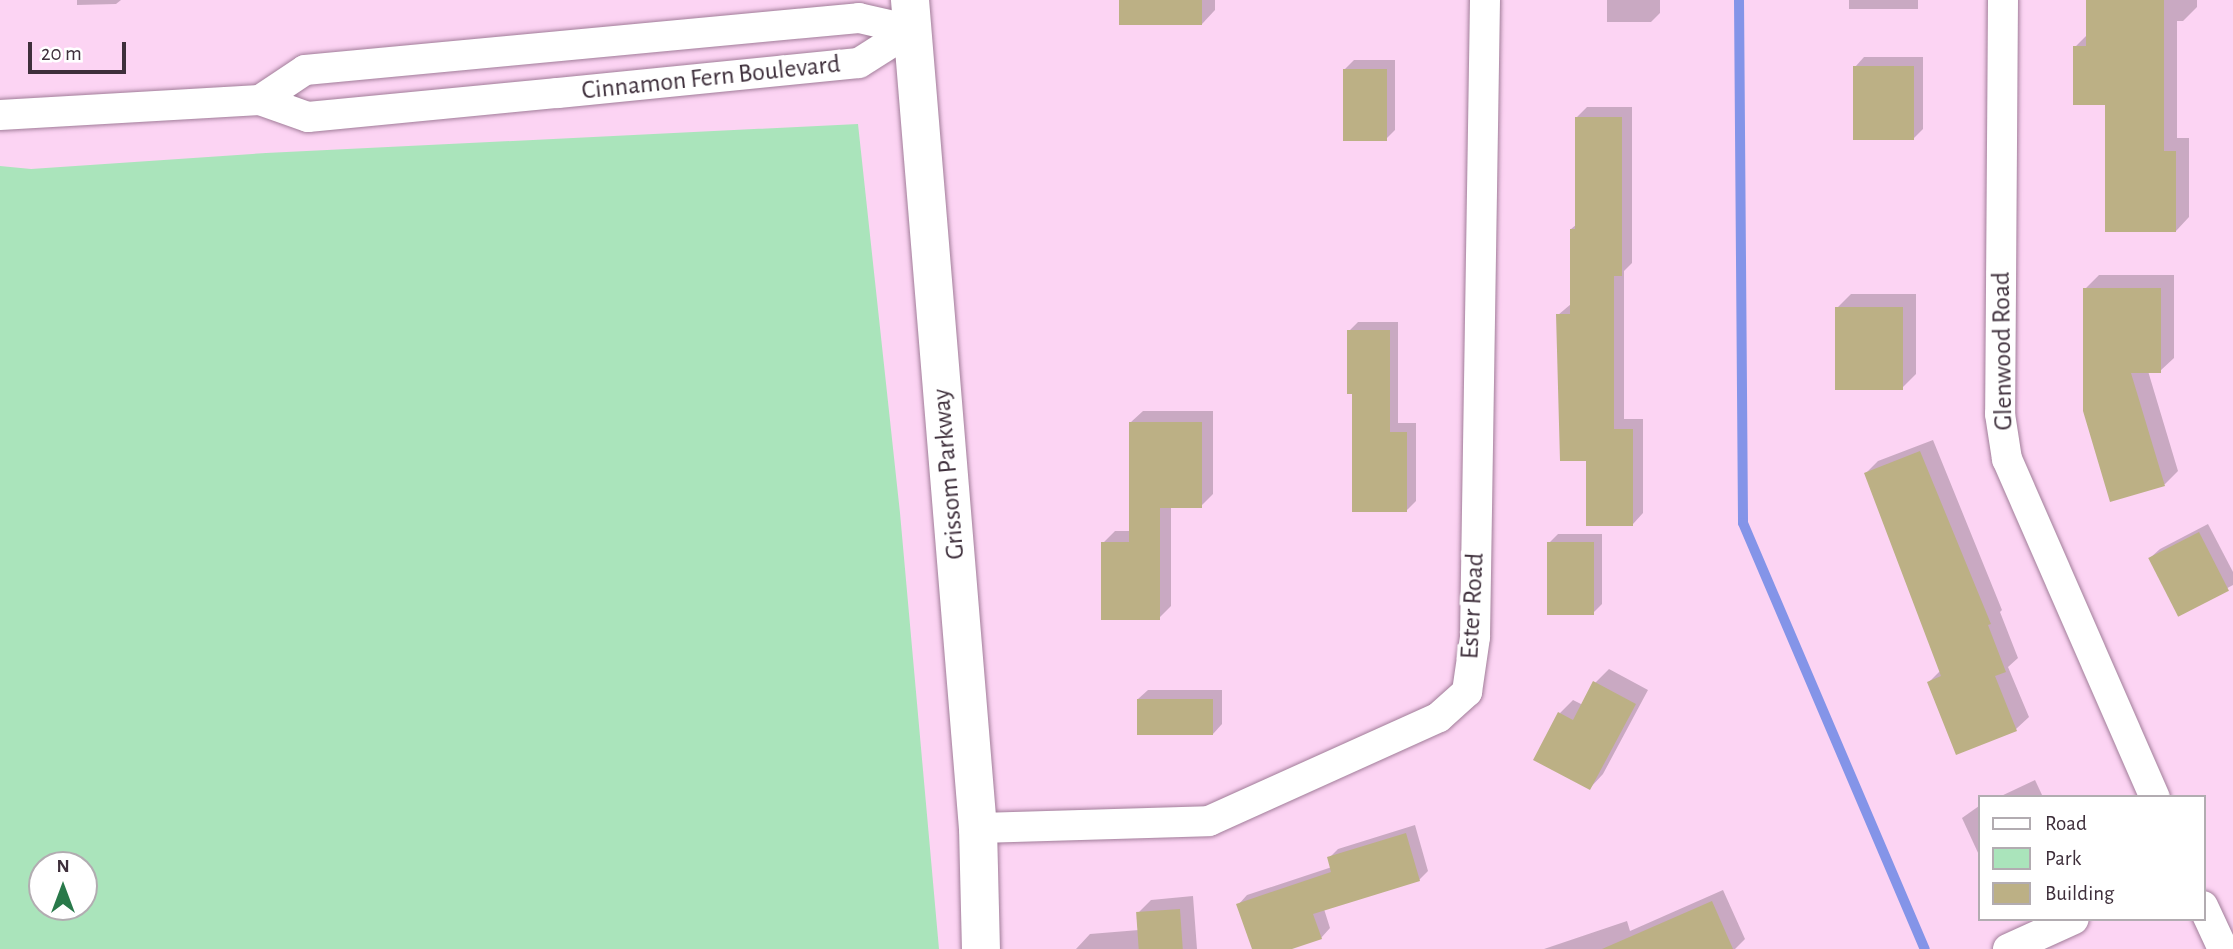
<!DOCTYPE html>
<style>
body{margin:0}
#map{position:relative;width:2233px;height:949px;overflow:hidden;background:#fcd4f3;font-family:"Alegreya Sans",sans-serif}
div>[style]{position:absolute}
.green>*{inset:0;background:#aae4bb}
.shadow>*{inset:0;background:#0003;transform-origin:0 0}
.stream>*{height:10px;margin:-5px;padding:0 5px;transform-origin:5px;border-radius:5px;background:#8494e8}
.building>*{inset:0;background:#bcb085;transform-origin:0 0}
.roads{filter:drop-shadow(0 0 2px #a17d99) drop-shadow(0 0 2px #a17d99)}
.street>*{height:30px;margin:-15px;padding:0 15px;transform-origin:15px;border-radius:15px;background:#fff}
.secondary>*{height:38px;margin:-19px;padding:0 19px;transform-origin:19px;border-radius:19px;background:#fff}
span{translate:-50% -50%;white-space:nowrap;text-align:center;line-height:1.15;-webkit-text-stroke:7px #fff;paint-order:stroke}
.street-label{font-size:26px;color:#3e2f3b}
.legend{position:absolute;left:1978px;top:795px;width:228px;height:126px;box-sizing:border-box;background:#fff;border:2px solid #b2acb1;margin:0;padding:9px 12px;list-style:none;font-size:21px;color:#3e2f3b}
.legend li{display:flex;align-items:center;gap:14px;height:35px}
.legend b{width:35px;border:2px solid #b2acb1}
.north{position:absolute;left:28px;top:851px;width:70px;height:70px;box-sizing:border-box;background:#fff;border:2px solid #b2acb1;border-radius:50%;rotate:0deg;font-size:19px;font-weight:700;line-height:28px;text-align:center;color:#3e2f3b}
.north::after{content:'';display:block;margin:auto;width:24px;height:32px;background:#29794a;clip-path:polygon(50% 0,100% 100%,50% 72%,0 100%)}
.scale{position:absolute;left:28px;top:42px;width:98px;height:32px;box-sizing:border-box;border:4px solid #3e2f3b;border-top:0;padding-left:9px;font-size:21px;line-height:24px;white-space:nowrap;color:#3e2f3b;-webkit-text-stroke:5px #fff;paint-order:stroke}
</style>
<div id="map">
<div class="green">
<div style="clip-path:polygon(evenodd,858px 124px,900px 513px,939px 949px,0 949px,0 166px,31px 169px,266px 153px,858px 124px,42px 865px,84px 865px,84px 907px,42px 907px,42px 865px)"></div>
</div>
<div class="shadow">
<div style="clip-path:polygon(77px 0,121px 0,116px 4px,77px 5px)"></div>
<div style="clip-path:polygon(1121px 0,1215px 0,1215px 10px,1202px 24px)"></div>
<div style="clip-path:polygon(1607px 0,1660px 0,1660px 13px,1651px 22px,1607px 22px)"></div>
<div style="left:1849px;top:0;width:69px;height:9px"></div>
<div style="clip-path:polygon(2088px 0,2197px 0,2197px 7px,2183px 21px,2177px 21px,2177px 138px,2189px 138px,2189px 217px,2176px 231px,2075px 47px,2088px 34px)"></div>
<div style="clip-path:polygon(1864px 57px,1923px 57px,1923px 129px,1914px 138px,1855px 67px)"></div>
<div style="clip-path:polygon(1354px 60px,1395px 60px,1395px 130px,1386px 139px,1345px 69px)"></div>
<div style="clip-path:polygon(1587px 107px,1632px 107px,1632px 263px,1624px 271px,1624px 419px,1643px 419px,1643px 513px,1633px 524px,1588px 459px,1558px 315px,1571px 304px,1571px 229px,1577px 224px,1577px 117px)"></div>
<div style="clip-path:polygon(2099px 275px,2174px 275px,2174px 358px,2160px 371px,2148px 371px,2178px 471px,2165px 484px,2111px 500px,2085px 289px)"></div>
<div style="clip-path:polygon(1851px 294px,1916px 294px,1916px 374px,1902px 388px,1837px 308px)"></div>
<div style="clip-path:polygon(1358px 322px,1398px 322px,1398px 423px,1416px 423px,1416px 501px,1407px 510px,1354px 392px,1349px 331px)"></div>
<div style="clip-path:polygon(1143px 411px,1213px 411px,1213px 494px,1201px 506px,1171px 506px,1171px 606px,1159px 618px,1103px 543px,1115px 531px,1131px 531px,1131px 422px)"></div>
<div style="clip-path:polygon(1933px 440px,2002px 610px,2000px 612px,2018px 658px,2008px 667px,2029px 717px,2016px 729px,1957px 753px,1929px 682px,1940px 671px,1866px 473px,1878px 461px)"></div>
<div style="clip-path:polygon(2208px 524px,2233px 572px,2233px 585px,2179px 614px,2150px 558px,2160px 549px)"></div>
<div style="clip-path:polygon(1558px 534px,1602px 534px,1602px 604px,1593px 613px,1549px 543px)"></div>
<div style="clip-path:polygon(1609px 669px,1648px 690px,1603px 774px,1590px 788px,1560px 713px,1573px 700px,1583px 705px,1595px 683px)"></div>
<div style="clip-path:polygon(1148px 690px,1222px 690px,1222px 724px,1213px 734px,1138px 699px)"></div>
<div style="clip-path:polygon(2035px 780px,2043px 797px,1999px 797px)"></div>
<div style="clip-path:polygon(1979px 806px,1979px 855px,1962px 818px)"></div>
<div style="clip-path:polygon(1415px 825px,1428px 871px,1419px 880px,1324px 909px,1330px 928px,1321px 938px,1287px 949px,1253px 949px,1238px 905px,1247px 895px,1332px 867px,1329px 858px,1338px 849px)"></div>
<div style="clip-path:polygon(1723px 890px,1745px 939px,1735px 949px,1544px 949px,1627px 921px,1630px 931px)"></div>
<div style="clip-path:polygon(1193px 896px,1197px 949px,1076px 949px,1090px 934px,1139px 930px,1138px 913px,1151px 900px)"></div>
</div>
<div class="stream">
<div style="left:1739px;top:0;width:523px;rotate:89.56deg"></div>
<div style="left:1743px;top:523px;width:463px;rotate:66.9deg"></div>
</div>
<div class="building">
<div style="left:1119px;top:0;width:83px;height:25px"></div>
<div style="clip-path:polygon(2086px 0,2164px 0,2164px 151px,2176px 151px,2176px 232px,2105px 232px,2105px 105px,2073px 105px,2073px 46px,2086px 46px)"></div>
<div style="left:1853px;top:66px;width:61px;height:74px"></div>
<div style="left:1343px;top:69px;width:44px;height:72px"></div>
<div style="clip-path:polygon(1575px 117px,1622px 117px,1622px 276px,1614px 276px,1614px 429px,1633px 429px,1633px 526px,1586px 526px,1586px 461px,1560px 461px,1556px 314px,1570px 314px,1570px 229px,1575px 229px)"></div>
<div style="clip-path:polygon(2083px 288px,2161px 288px,2161px 373px,2131px 373px,2165px 486px,2110px 502px,2083px 411px)"></div>
<div style="left:1835px;top:307px;width:68px;height:83px"></div>
<div style="clip-path:polygon(1347px 330px,1390px 330px,1390px 432px,1407px 432px,1407px 512px,1352px 512px,1352px 394px,1347px 394px)"></div>
<div style="clip-path:polygon(1129px 422px,1202px 422px,1202px 508px,1160px 508px,1160px 620px,1101px 620px,1101px 542px,1129px 542px)"></div>
<div style="clip-path:polygon(1920px 451px,1991px 624px,1988px 625px,2006px 672px,1995px 676px,2017px 731px,1956px 755px,1927px 682px,1941px 676px,1864px 473px)"></div>
<div style="left:2199px;top:532px;width:66px;height:57px;rotate:63deg"></div>
<div style="left:1547px;top:542px;width:47px;height:73px"></div>
<div style="clip-path:polygon(1593px 681px,1636px 704px,1590px 790px,1533px 760px,1558px 712px,1573px 720px)"></div>
<div style="left:1137px;top:699px;width:76px;height:36px"></div>
<div style="clip-path:polygon(1406px 833px,1420px 881px,1313px 914px,1322px 939px,1292px 949px,1252px 949px,1236px 904px,1331px 872px,1327px 857px)"></div>
<div style="clip-path:polygon(1712px 901px,1733px 949px,1602px 949px)"></div>
<div style="left:1180px;top:909px;width:40px;height:44px;rotate:86deg"></div>
</div>
<div class="roads">
<div class="street">
<div style="left:2003px;top:0;width:414px;rotate:90.4deg"></div>
<div style="left:2000px;top:414px;width:46px;rotate:81.2deg"></div>
<div style="left:2007px;top:459px;width:369px;rotate:66.4deg"></div>
<div style="left:260px;top:100px;width:54px;rotate:-33.7deg"></div>
<div style="left:305px;top:70px;width:556px;rotate:-5.36deg"></div>
<div style="left:859px;top:18px;width:53px;rotate:13deg"></div>
<div style="left:0;top:115px;width:260px;rotate:-3.3deg"></div>
<div style="left:260px;top:100px;width:51px;rotate:19.5deg"></div>
<div style="left:308px;top:117px;width:251px;rotate:-5.5deg"></div>
<div style="left:558px;top:93px;width:302px;rotate:-5.7deg"></div>
<div style="left:859px;top:63px;width:62px;rotate:-32.4deg"></div>
<div style="left:978px;top:828px;width:231px;rotate:-1.7deg"></div>
<div style="left:1209px;top:821px;width:252px;rotate:-24.3deg"></div>
<div style="left:1439px;top:717px;width:38px;rotate:-42deg"></div>
<div style="left:1467px;top:692px;width:56px;rotate:-81.7deg"></div>
<div style="left:1475px;top:637px;width:637px;rotate:-89.1deg"></div>
<div style="left:2203px;top:906px;width:47px;rotate:65.1deg"></div>
<div style="left:2008px;top:949px;width:72px;rotate:-24.4deg"></div>
</div>
<div class="secondary">
<div style="left:910px;top:0;width:831px;rotate:85.31deg"></div>
<div style="left:978px;top:828px;width:121px;rotate:88.6deg"></div>
</div>
</div>
<div class="street-label">
<span style="left:711px;top:78px;rotate:-6deg">Cinnamon Fern Boulevard</span>
<span style="left:2003px;top:351px;rotate:-91deg">Glenwood Road</span>
<span style="left:949px;top:474px;rotate:-95deg">Grissom Parkway</span>
<span style="left:1473px;top:606px;rotate:-87deg">Ester Road</span>
</div>
<ul class="legend">
<li><b style="height:9px;background:#fff"></b>Road</li>
<li><b style="height:19px;background:#aae4bb"></b>Park</li>
<li><b style="height:19px;background:#bcb085"></b>Building</li>
</ul>
<div class="north">N</div>
<div class="scale">20 m</div>
</div>
